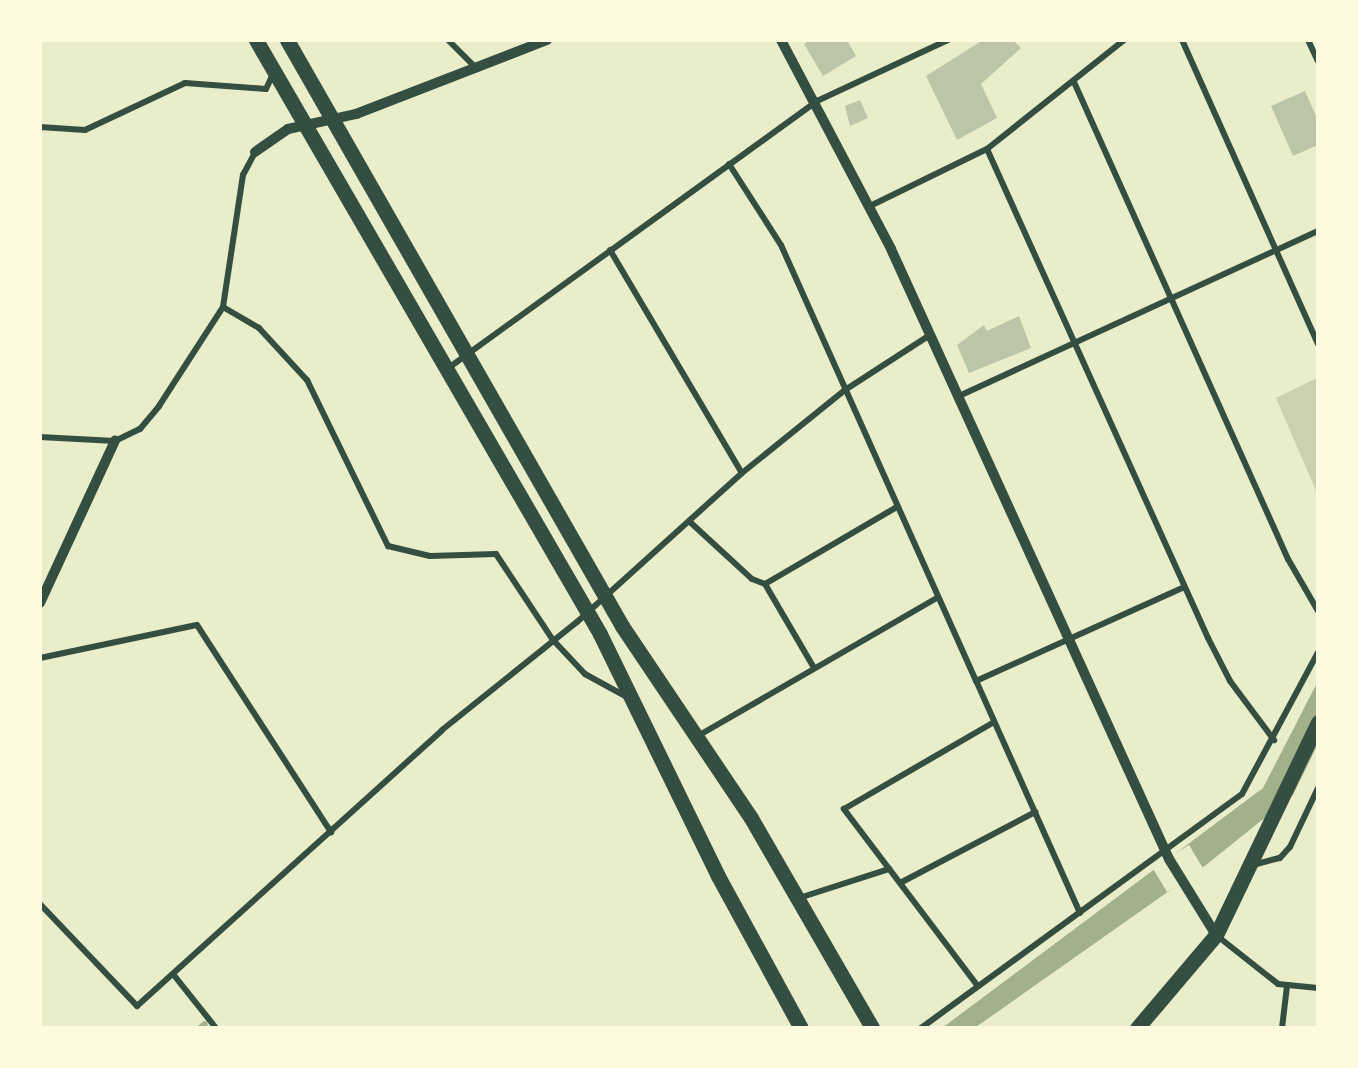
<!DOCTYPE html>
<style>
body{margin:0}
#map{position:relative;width:1358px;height:1068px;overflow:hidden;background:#e9edc9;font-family:"Roboto Condensed",sans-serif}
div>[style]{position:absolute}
.green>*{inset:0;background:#cad2ad}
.water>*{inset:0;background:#a3b18a}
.pier>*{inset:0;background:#e9edc9;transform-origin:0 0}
.stream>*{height:6px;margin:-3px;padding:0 3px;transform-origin:3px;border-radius:3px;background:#a3b18a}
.building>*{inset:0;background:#bcc5a7}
.minor>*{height:6px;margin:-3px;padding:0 3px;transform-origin:3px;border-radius:3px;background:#344e41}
.tertiary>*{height:10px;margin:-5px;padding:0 5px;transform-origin:5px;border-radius:5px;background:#344e41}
.primary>*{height:15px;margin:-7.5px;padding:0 7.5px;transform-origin:7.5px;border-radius:7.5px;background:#344e41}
span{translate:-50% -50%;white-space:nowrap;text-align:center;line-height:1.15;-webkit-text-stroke:6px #fefae0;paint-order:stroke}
.frame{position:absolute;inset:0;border:42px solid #fefae0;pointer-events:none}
</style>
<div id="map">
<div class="green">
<div style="clip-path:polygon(1317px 378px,1317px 493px,1276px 398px)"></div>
</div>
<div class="water">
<div style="clip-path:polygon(1317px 683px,1317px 746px,1293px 795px,1206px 865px,976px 1027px,942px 1028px,1263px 788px)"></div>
</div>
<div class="pier">
<div style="left:1189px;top:845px;width:29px;height:43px;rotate:59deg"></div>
</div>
<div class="stream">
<div style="left:200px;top:1028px;width:6px;rotate:-39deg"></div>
</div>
<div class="building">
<div style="clip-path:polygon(810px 40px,847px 40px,856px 56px,823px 76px,804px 44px)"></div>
<div style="clip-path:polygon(983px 40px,1013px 40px,1021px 48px,981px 84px,997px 118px,957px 140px,926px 76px)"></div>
<div style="clip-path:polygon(1305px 91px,1318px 121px,1318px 145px,1293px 156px,1271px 106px)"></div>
<div style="clip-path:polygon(860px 100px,868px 118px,850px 126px,845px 106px)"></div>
<div style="clip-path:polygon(1019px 316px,1031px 348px,969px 373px,957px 345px,984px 325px,987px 331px)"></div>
</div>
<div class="minor">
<div style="left:448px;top:40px;width:41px;rotate:45deg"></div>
<div style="left:1182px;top:40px;width:333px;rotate:65.9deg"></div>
<div style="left:1308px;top:40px;width:23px;rotate:65deg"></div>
<div style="left:1074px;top:82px;width:523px;rotate:65.84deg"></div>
<div style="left:1288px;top:559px;width:60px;rotate:60deg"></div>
<div style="left:40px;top:127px;width:45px;rotate:3.8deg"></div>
<div style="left:85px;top:130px;width:110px;rotate:-25.2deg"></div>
<div style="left:185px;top:83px;width:81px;rotate:4.2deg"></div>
<div style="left:266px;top:89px;width:17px;rotate:-65deg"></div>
<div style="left:987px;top:149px;width:537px;rotate:65.68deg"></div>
<div style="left:1208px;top:638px;width:48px;rotate:62.9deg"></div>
<div style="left:1230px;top:681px;width:74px;rotate:53.3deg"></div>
<div style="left:729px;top:164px;width:96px;rotate:57.3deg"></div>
<div style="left:781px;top:245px;width:478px;rotate:65.9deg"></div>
<div style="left:870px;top:206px;width:130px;rotate:-26deg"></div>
<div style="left:987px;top:149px;width:175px;rotate:-38.5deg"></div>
<div style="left:610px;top:250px;width:259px;rotate:59.4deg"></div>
<div style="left:223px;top:307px;width:42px;rotate:30.3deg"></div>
<div style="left:259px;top:328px;width:71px;rotate:47.3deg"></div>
<div style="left:307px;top:380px;width:185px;rotate:64deg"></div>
<div style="left:388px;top:546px;width:43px;rotate:13.4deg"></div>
<div style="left:430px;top:556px;width:66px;rotate:-1.7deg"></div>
<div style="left:496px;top:554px;width:103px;rotate:56.5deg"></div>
<div style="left:553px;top:640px;width:47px;rotate:46.7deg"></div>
<div style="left:585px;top:674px;width:48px;rotate:28.7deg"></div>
<div style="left:447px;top:369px;width:457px;rotate:-35.9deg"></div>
<div style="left:817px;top:101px;width:145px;rotate:-25deg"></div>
<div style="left:959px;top:396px;width:395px;rotate:-24.7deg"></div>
<div style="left:40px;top:437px;width:75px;rotate:3.1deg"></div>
<div style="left:115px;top:441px;width:28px;rotate:-26deg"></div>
<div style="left:140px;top:429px;width:30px;rotate:-50deg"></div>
<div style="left:159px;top:406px;width:118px;rotate:-57.1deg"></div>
<div style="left:223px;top:307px;width:134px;rotate:-81.4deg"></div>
<div style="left:243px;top:175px;width:26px;rotate:-62deg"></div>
<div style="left:690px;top:522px;width:84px;rotate:42.6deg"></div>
<div style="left:752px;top:579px;width:14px;rotate:21deg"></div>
<div style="left:765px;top:584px;width:97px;rotate:59.7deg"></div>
<div style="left:765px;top:584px;width:153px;rotate:-30.3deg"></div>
<div style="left:40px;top:658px;width:160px;rotate:-11.9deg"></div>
<div style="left:197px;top:625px;width:247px;rotate:57.1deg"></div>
<div style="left:696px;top:737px;width:278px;rotate:-30deg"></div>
<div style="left:1253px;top:865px;width:28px;rotate:-15deg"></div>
<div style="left:1280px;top:858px;width:15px;rotate:-48deg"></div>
<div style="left:1290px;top:847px;width:65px;rotate:-64.6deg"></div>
<div style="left:900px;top:883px;width:153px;rotate:-27.7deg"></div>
<div style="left:799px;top:898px;width:95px;rotate:-17.9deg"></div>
<div style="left:40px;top:904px;width:141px;rotate:46.4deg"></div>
<div style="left:137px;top:1006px;width:411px;rotate:-42.1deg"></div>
<div style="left:442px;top:730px;width:173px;rotate:-38.7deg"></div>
<div style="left:577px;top:622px;width:222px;rotate:-42.1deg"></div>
<div style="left:742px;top:473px;width:132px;rotate:-38.9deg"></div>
<div style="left:845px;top:390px;width:101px;rotate:-32.9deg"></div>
<div style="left:1080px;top:913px;width:254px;rotate:-114.1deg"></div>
<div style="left:976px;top:681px;width:228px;rotate:-24.3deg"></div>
<div style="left:1216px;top:935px;width:79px;rotate:38.3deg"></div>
<div style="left:1278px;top:984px;width:40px;rotate:5.7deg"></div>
<div style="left:173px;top:974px;width:69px;rotate:51.5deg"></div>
<div style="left:977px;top:985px;width:221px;rotate:-127.1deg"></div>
<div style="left:844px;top:809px;width:173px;rotate:-30.1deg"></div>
<div style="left:921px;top:1028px;width:397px;rotate:-36.1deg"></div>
<div style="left:1242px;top:794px;width:161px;rotate:-61.8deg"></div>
<div style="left:1282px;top:1028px;width:42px;rotate:-83.2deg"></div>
</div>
<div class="tertiary">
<div style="left:781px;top:40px;width:236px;rotate:62.2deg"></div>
<div style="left:891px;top:249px;width:670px;rotate:65.5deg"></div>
<div style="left:1169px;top:859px;width:89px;rotate:58.3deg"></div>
<div style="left:255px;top:152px;width:40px;rotate:-34.9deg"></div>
<div style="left:288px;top:129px;width:70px;rotate:-12.4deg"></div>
<div style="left:356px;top:114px;width:205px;rotate:-21.2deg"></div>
<div style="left:40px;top:603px;width:179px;rotate:-65.2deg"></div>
</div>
<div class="primary">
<div style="left:256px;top:40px;width:686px;rotate:59.92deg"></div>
<div style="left:600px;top:634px;width:269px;rotate:64deg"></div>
<div style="left:718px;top:876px;width:173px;rotate:61.4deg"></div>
<div style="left:287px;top:40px;width:675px;rotate:60.24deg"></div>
<div style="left:622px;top:626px;width:231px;rotate:56.1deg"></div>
<div style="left:751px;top:818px;width:242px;rotate:60deg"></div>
<div style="left:1137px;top:1028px;width:122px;rotate:-49.7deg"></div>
<div style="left:1216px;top:935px;width:236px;rotate:-64.4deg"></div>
</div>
<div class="frame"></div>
</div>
